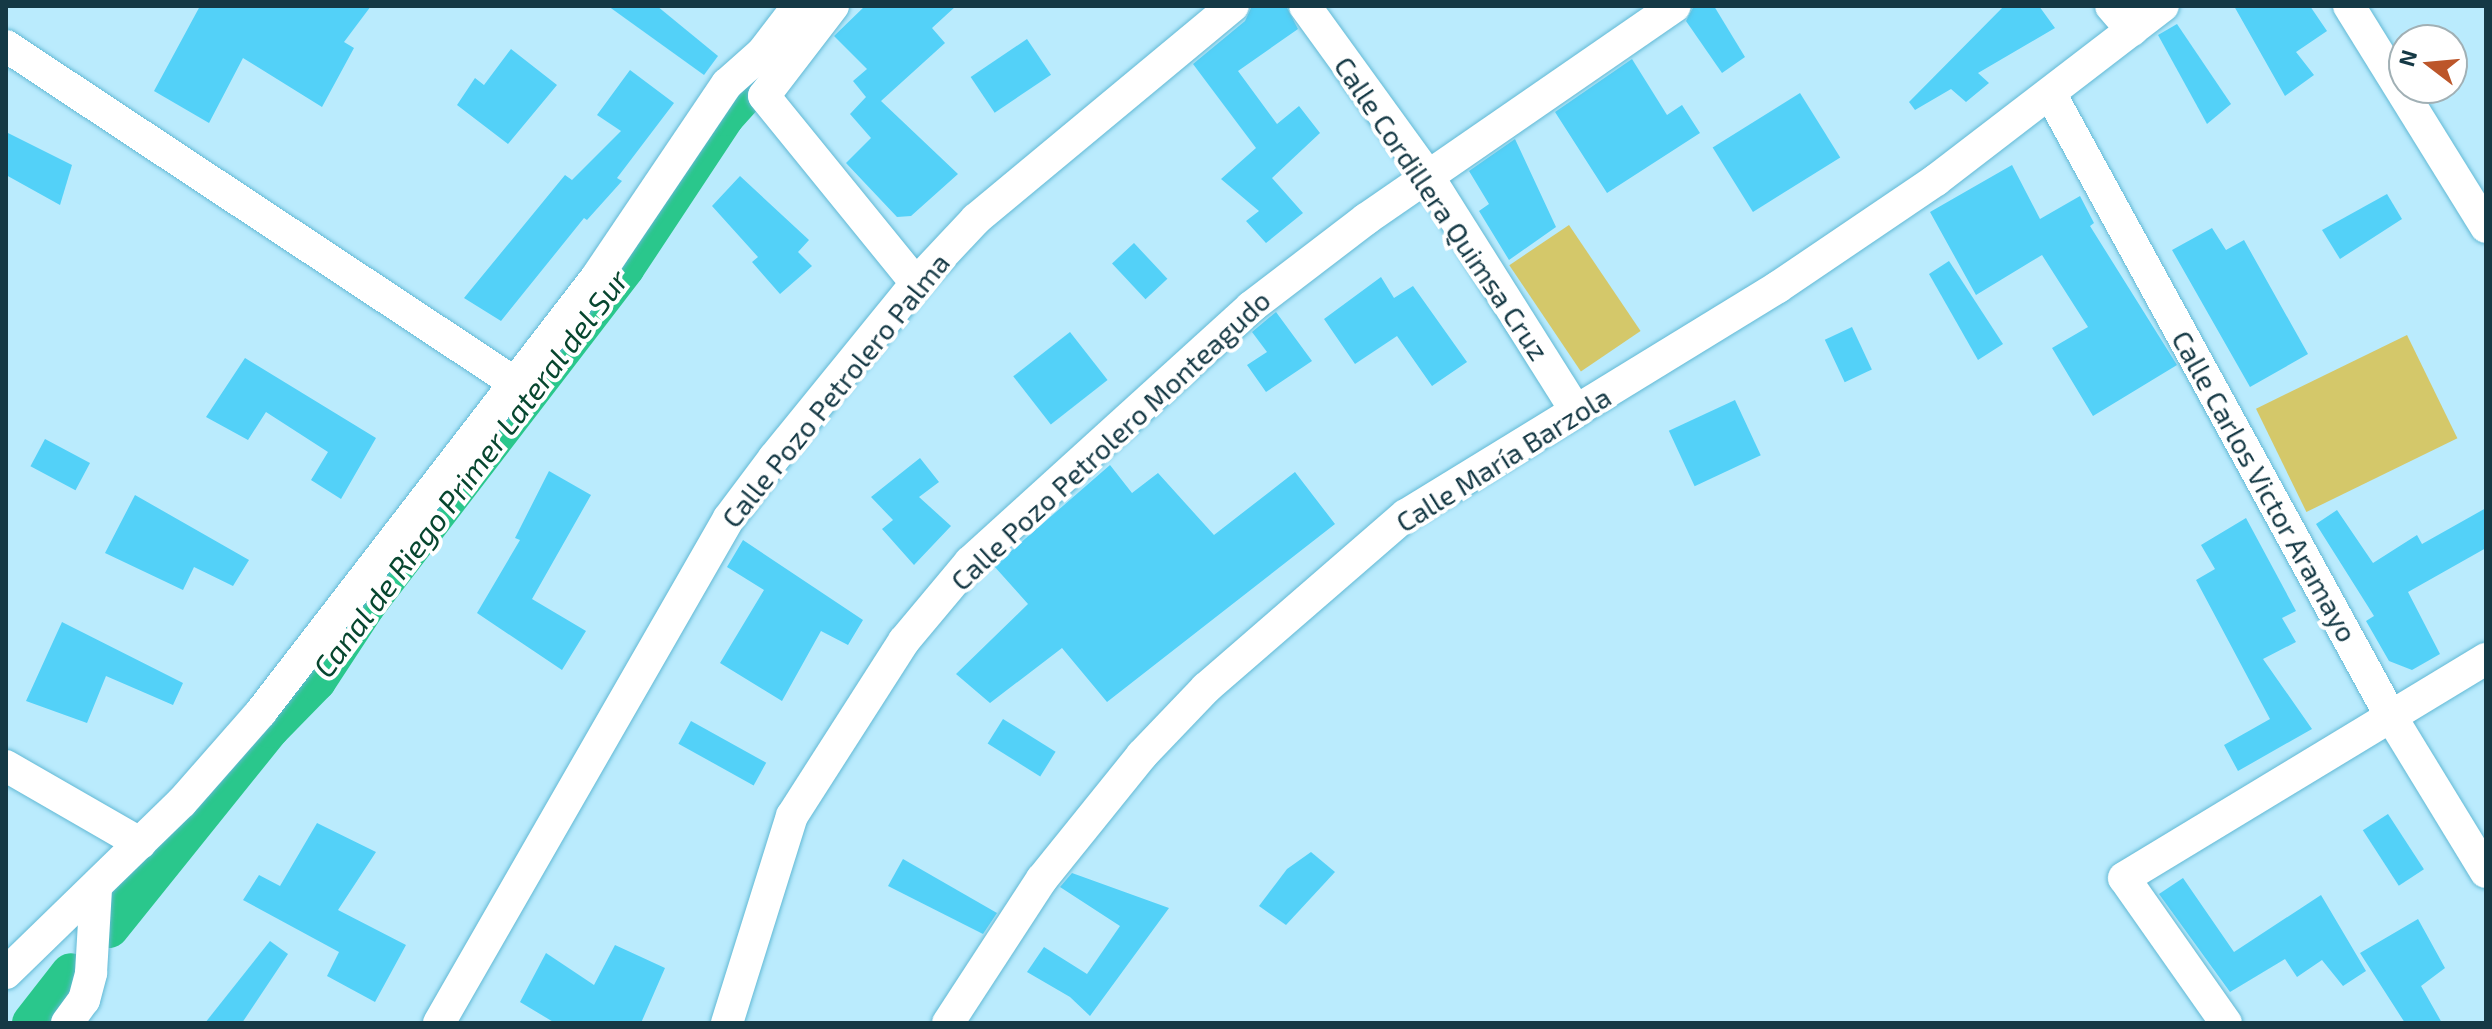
<!DOCTYPE html>
<meta charset="utf-8">
<style>
body{margin:0}
#map{position:relative;width:2492px;height:1029px;overflow:hidden;background:#baebfd;font-family:"Exo 2",sans-serif}
div>[style]{position:absolute}
.green>*{inset:0;background:#d4c86a;transform-origin:0 0}
.canal>*{height:40px;margin:-20px;padding:0 20px;transform-origin:20px;border-radius:20px;background:#2ac78c}
.building>*{inset:0;background:#53d1f8;transform-origin:0 0}
.roads{filter:drop-shadow(0 0 2px #62b9d5) drop-shadow(0 0 2px #62b9d5)}
.street>*{height:32px;margin:-16px;padding:0 16px;transform-origin:16px;border-radius:16px;background:#fff}
span{translate:-50% -50%;white-space:nowrap;text-align:center;line-height:1.15;-webkit-text-stroke:8px #fff;paint-order:stroke}
.street-label{font-size:28px;color:#153945}
.water-label{font-size:30px;color:#07462f;font-style:italic}
.frame{position:absolute;inset:0;border:8px solid #153945;pointer-events:none}
.north{position:absolute;left:2388px;top:24px;width:80px;height:80px;box-sizing:border-box;background:#fff;border:2px solid #a1b0b5;border-radius:50%;rotate:286deg;font-size:22px;font-weight:700;line-height:32px;text-align:center;color:#153945}
.north::after{content:'';display:block;margin:auto;width:28px;height:36px;background:#bc562a;clip-path:polygon(50% 0,100% 100%,50% 72%,0 100%)}
</style>
<div id="map">
<div class="green">
<div style="left:1569px;top:225px;width:128px;height:72px;rotate:56deg"></div>
<div style="left:2407px;top:335px;width:115px;height:168px;rotate:64deg"></div>
</div>
<div class="canal">
<div style="left:109px;top:928px;width:257px;rotate:-51.2deg"></div>
<div style="left:270px;top:728px;width:66px;rotate:-45.6deg"></div>
<div style="left:316px;top:681px;width:90px;rotate:-56.8deg"></div>
<div style="left:365px;top:606px;width:427px;rotate:-52.5deg"></div>
<div style="left:625px;top:267px;width:181px;rotate:-56.5deg"></div>
<div style="left:725px;top:116px;width:90px;rotate:-48.2deg"></div>
<div style="left:32px;top:1023px;width:63px;rotate:-52deg"></div>
</div>
<div class="building">
<div style="clip-path:polygon(200px 6px,371px 6px,344px 42px,354px 48px,322px 107px,243px 58px,209px 123px,154px 91px)"></div>
<div style="clip-path:polygon(608px 6px,657px 6px,718px 56px,704px 75px)"></div>
<div style="clip-path:polygon(865px 6px,956px 6px,932px 28px,945px 43px,881px 101px,958px 174px,911px 216px,897px 217px,846px 163px,871px 138px,850px 114px,866px 97px,853px 81px,867px 69px,834px 36px)"></div>
<div style="clip-path:polygon(1252px 6px,1286px 6px,1298px 29px,1238px 71px,1277px 124px,1299px 106px,1320px 133px,1272px 178px,1303px 213px,1266px 243px,1246px 221px,1259px 211px,1221px 179px,1256px 148px,1193px 64px,1245px 21px)"></div>
<div style="clip-path:polygon(1694px 6px,1714px 6px,1745px 57px,1722px 73px,1686px 21px)"></div>
<div style="clip-path:polygon(2004px 6px,2039px 6px,2055px 28px,1978px 73px,1989px 83px,1966px 102px,1951px 89px,1915px 110px,1909px 102px)"></div>
<div style="clip-path:polygon(2234px 6px,2310px 6px,2327px 31px,2296px 52px,2314px 75px,2285px 96px)"></div>
<div style="clip-path:polygon(2177px 24px,2231px 104px,2207px 124px,2158px 35px)"></div>
<div style="left:1027px;top:39px;width:43px;height:68px;rotate:56deg"></div>
<div style="clip-path:polygon(511px 49px,557px 85px,508px 144px,457px 105px,475px 78px,484px 85px)"></div>
<div style="clip-path:polygon(1632px 59px,1667px 115px,1682px 105px,1700px 133px,1607px 193px,1555px 112px)"></div>
<div style="clip-path:polygon(630px 70px,674px 103px,617px 178px,622px 181px,587px 220px,584px 218px,501px 321px,464px 298px,565px 175px,572px 180px,621px 131px,597px 115px)"></div>
<div style="left:1800px;top:93px;width:76px;height:103px;rotate:58deg"></div>
<div style="clip-path:polygon(6px 132px,72px 165px,60px 205px,6px 175px)"></div>
<div style="clip-path:polygon(1515px 139px,1556px 227px,1509px 260px,1479px 211px,1489px 204px,1469px 171px)"></div>
<div style="clip-path:polygon(2012px 165px,2040px 219px,2080px 196px,2094px 223px,2090px 226px,2177px 365px,2093px 416px,2052px 348px,2088px 327px,2042px 255px,1976px 295px,1930px 212px)"></div>
<div style="clip-path:polygon(740px 176px,809px 240px,798px 252px,812px 266px,780px 294px,752px 262px,758px 257px,712px 206px)"></div>
<div style="clip-path:polygon(2387px 194px,2402px 219px,2340px 259px,2322px 230px)"></div>
<div style="clip-path:polygon(2212px 228px,2226px 250px,2244px 240px,2308px 354px,2250px 387px,2172px 250px)"></div>
<div style="left:1134px;top:243px;width:49px;height:30px;rotate:47deg"></div>
<div style="clip-path:polygon(1949px 261px,2003px 344px,1978px 360px,1929px 274px)"></div>
<div style="clip-path:polygon(1381px 277px,1394px 298px,1413px 286px,1467px 362px,1432px 386px,1397px 336px,1355px 364px,1324px 319px)"></div>
<div style="clip-path:polygon(1276px 312px,1312px 361px,1266px 392px,1247px 365px,1267px 352px,1252px 332px)"></div>
<div style="left:1852px;top:327px;width:47px;height:30px;rotate:65deg"></div>
<div style="left:1070px;top:332px;width:61px;height:72px;rotate:52deg"></div>
<div style="clip-path:polygon(245px 358px,376px 438px,341px 499px,311px 480px,328px 452px,266px 412px,248px 440px,206px 417px)"></div>
<div style="left:1735px;top:400px;width:61px;height:73px;rotate:65deg"></div>
<div style="left:45px;top:439px;width:51px;height:31px;rotate:28deg"></div>
<div style="clip-path:polygon(920px 458px,939px 482px,919px 497px,951px 526px,914px 565px,882px 529px,893px 520px,871px 497px)"></div>
<div style="clip-path:polygon(1110px 465px,1132px 493px,1158px 473px,1214px 535px,1295px 472px,1335px 524px,1107px 702px,1062px 648px,990px 703px,956px 674px,1028px 604px,994px 566px)"></div>
<div style="clip-path:polygon(549px 471px,591px 495px,532px 599px,586px 631px,562px 670px,477px 613px,520px 540px,515px 538px)"></div>
<div style="clip-path:polygon(135px 495px,249px 560px,233px 586px,194px 567px,183px 590px,105px 553px)"></div>
<div style="clip-path:polygon(2486px 508px,2486px 548px,2408px 592px,2440px 654px,2412px 670px,2389px 661px,2366px 621px,2374px 616px,2316px 524px,2337px 510px,2373px 563px,2417px 535px,2422px 544px)"></div>
<div style="clip-path:polygon(2246px 518px,2296px 611px,2282px 618px,2296px 642px,2263px 659px,2312px 729px,2238px 771px,2224px 745px,2270px 719px,2196px 580px,2215px 569px,2201px 545px)"></div>
<div style="clip-path:polygon(743px 540px,863px 620px,848px 645px,821px 631px,782px 701px,720px 663px,764px 590px,727px 567px)"></div>
<div style="clip-path:polygon(62px 622px,183px 683px,173px 705px,106px 676px,87px 723px,26px 701px)"></div>
<div style="left:1003px;top:719px;width:62px;height:29px;rotate:32deg"></div>
<div style="left:691px;top:721px;width:86px;height:26px;rotate:29deg"></div>
<div style="left:2388px;top:814px;width:66px;height:30px;rotate:57deg"></div>
<div style="clip-path:polygon(317px 823px,376px 852px,338px 910px,406px 945px,375px 1002px,327px 976px,339px 952px,243px 900px,259px 875px,280px 886px)"></div>
<div style="clip-path:polygon(1311px 852px,1335px 872px,1286px 925px,1259px 906px,1287px 869px)"></div>
<div style="clip-path:polygon(903px 859px,997px 913px,983px 934px,888px 886px)"></div>
<div style="clip-path:polygon(1072px 873px,1169px 908px,1090px 1016px,1070px 997px,1027px 972px,1044px 947px,1087px 974px,1120px 926px,1060px 887px)"></div>
<div style="clip-path:polygon(2183px 878px,2234px 952px,2321px 895px,2366px 971px,2343px 986px,2322px 960px,2297px 977px,2285px 959px,2230px 992px,2159px 894px)"></div>
<div style="clip-path:polygon(2418px 919px,2445px 968px,2421px 986px,2442px 1023px,2405px 1023px,2360px 953px)"></div>
<div style="clip-path:polygon(270px 941px,288px 954px,242px 1023px,205px 1023px)"></div>
<div style="clip-path:polygon(615px 945px,665px 968px,641px 1023px,555px 1023px,520px 1002px,546px 953px,594px 985px)"></div>
</div>
<div class="roads">
<div class="street">
<div style="left:833px;top:6px;width:113px;rotate:127.5deg"></div>
<div style="left:764px;top:96px;width:241px;rotate:50.9deg"></div>
<div style="left:1305px;top:6px;width:210px;rotate:54.1deg"></div>
<div style="left:1428px;top:176px;width:278px;rotate:57.8deg"></div>
<div style="left:2111px;top:6px;width:32px;rotate:49deg"></div>
<div style="left:2349px;top:6px;width:260px;rotate:58.2deg"></div>
<div style="left:6px;top:46px;width:607px;rotate:33.51deg"></div>
<div style="left:2051px;top:95px;width:707px;rotate:61.33deg"></div>
<div style="left:2390px;top:715px;width:184px;rotate:58.6deg"></div>
<div style="left:6px;top:766px;width:155px;rotate:29.9deg"></div>
<div style="left:6px;top:973px;width:245px;rotate:-44.2deg"></div>
<div style="left:182px;top:802px;width:120px;rotate:-48.7deg"></div>
<div style="left:261px;top:712px;width:548px;rotate:-52.34deg"></div>
<div style="left:596px;top:278px;width:234px;rotate:-56deg"></div>
<div style="left:727px;top:84px;width:47px;rotate:-41.5deg"></div>
<div style="left:762px;top:53px;width:59px;rotate:-52.5deg"></div>
<div style="left:67px;top:1023px;width:29px;rotate:-54deg"></div>
<div style="left:84px;top:1000px;width:28px;rotate:-75deg"></div>
<div style="left:91px;top:973px;width:85px;rotate:-86.6deg"></div>
<div style="left:439px;top:1023px;width:582px;rotate:-60.13deg"></div>
<div style="left:729px;top:518px;width:75px;rotate:-53.1deg"></div>
<div style="left:774px;top:458px;width:225px;rotate:-50.9deg"></div>
<div style="left:916px;top:283px;width:88px;rotate:-46.8deg"></div>
<div style="left:976px;top:219px;width:334px;rotate:-39.7deg"></div>
<div style="left:727px;top:1023px;width:217px;rotate:-72.6deg"></div>
<div style="left:792px;top:816px;width:208px;rotate:-57.4deg"></div>
<div style="left:904px;top:641px;width:103px;rotate:-50.1deg"></div>
<div style="left:970px;top:562px;width:379px;rotate:-42.2deg"></div>
<div style="left:1251px;top:307px;width:145px;rotate:-37.4deg"></div>
<div style="left:1366px;top:219px;width:375px;rotate:-34.6deg"></div>
<div style="left:948px;top:1023px;width:172px;rotate:-56.9deg"></div>
<div style="left:1042px;top:879px;width:159px;rotate:-51.1deg"></div>
<div style="left:1142px;top:755px;width:93px;rotate:-46.3deg"></div>
<div style="left:1206px;top:688px;width:264px;rotate:-40.9deg"></div>
<div style="left:1406px;top:515px;width:436px;rotate:-31.5deg"></div>
<div style="left:1778px;top:287px;width:191px;rotate:-34.1deg"></div>
<div style="left:1936px;top:180px;width:286px;rotate:-37.5deg"></div>
<div style="left:2226px;top:1023px;width:177px;rotate:-125.1deg"></div>
<div style="left:2124px;top:878px;width:423px;rotate:-31.2deg"></div>
</div>
</div>
<div class="street-label">
<span style="left:1442px;top:208px;rotate:56deg">Calle Cordillera Quimsa Cruz</span>
<span style="left:835px;top:390px;rotate:-51deg">Calle Pozo Petrolero Palma</span>
<span style="left:1110px;top:440px;rotate:-43deg">Calle Pozo Petrolero Monteagudo</span>
<span style="left:1503px;top:459px;rotate:-32deg">Calle María Barzola</span>
<span style="left:2265px;top:486px;rotate:61deg">Calle Carlos Victor Aramayo</span>
</div>
<div class="water-label">
<span style="left:470px;top:473px;rotate:-53deg">Canal de Riego Primer Lateral del Sur</span>
</div>
<div class="frame"></div>
<div class="north">N</div>
</div>
